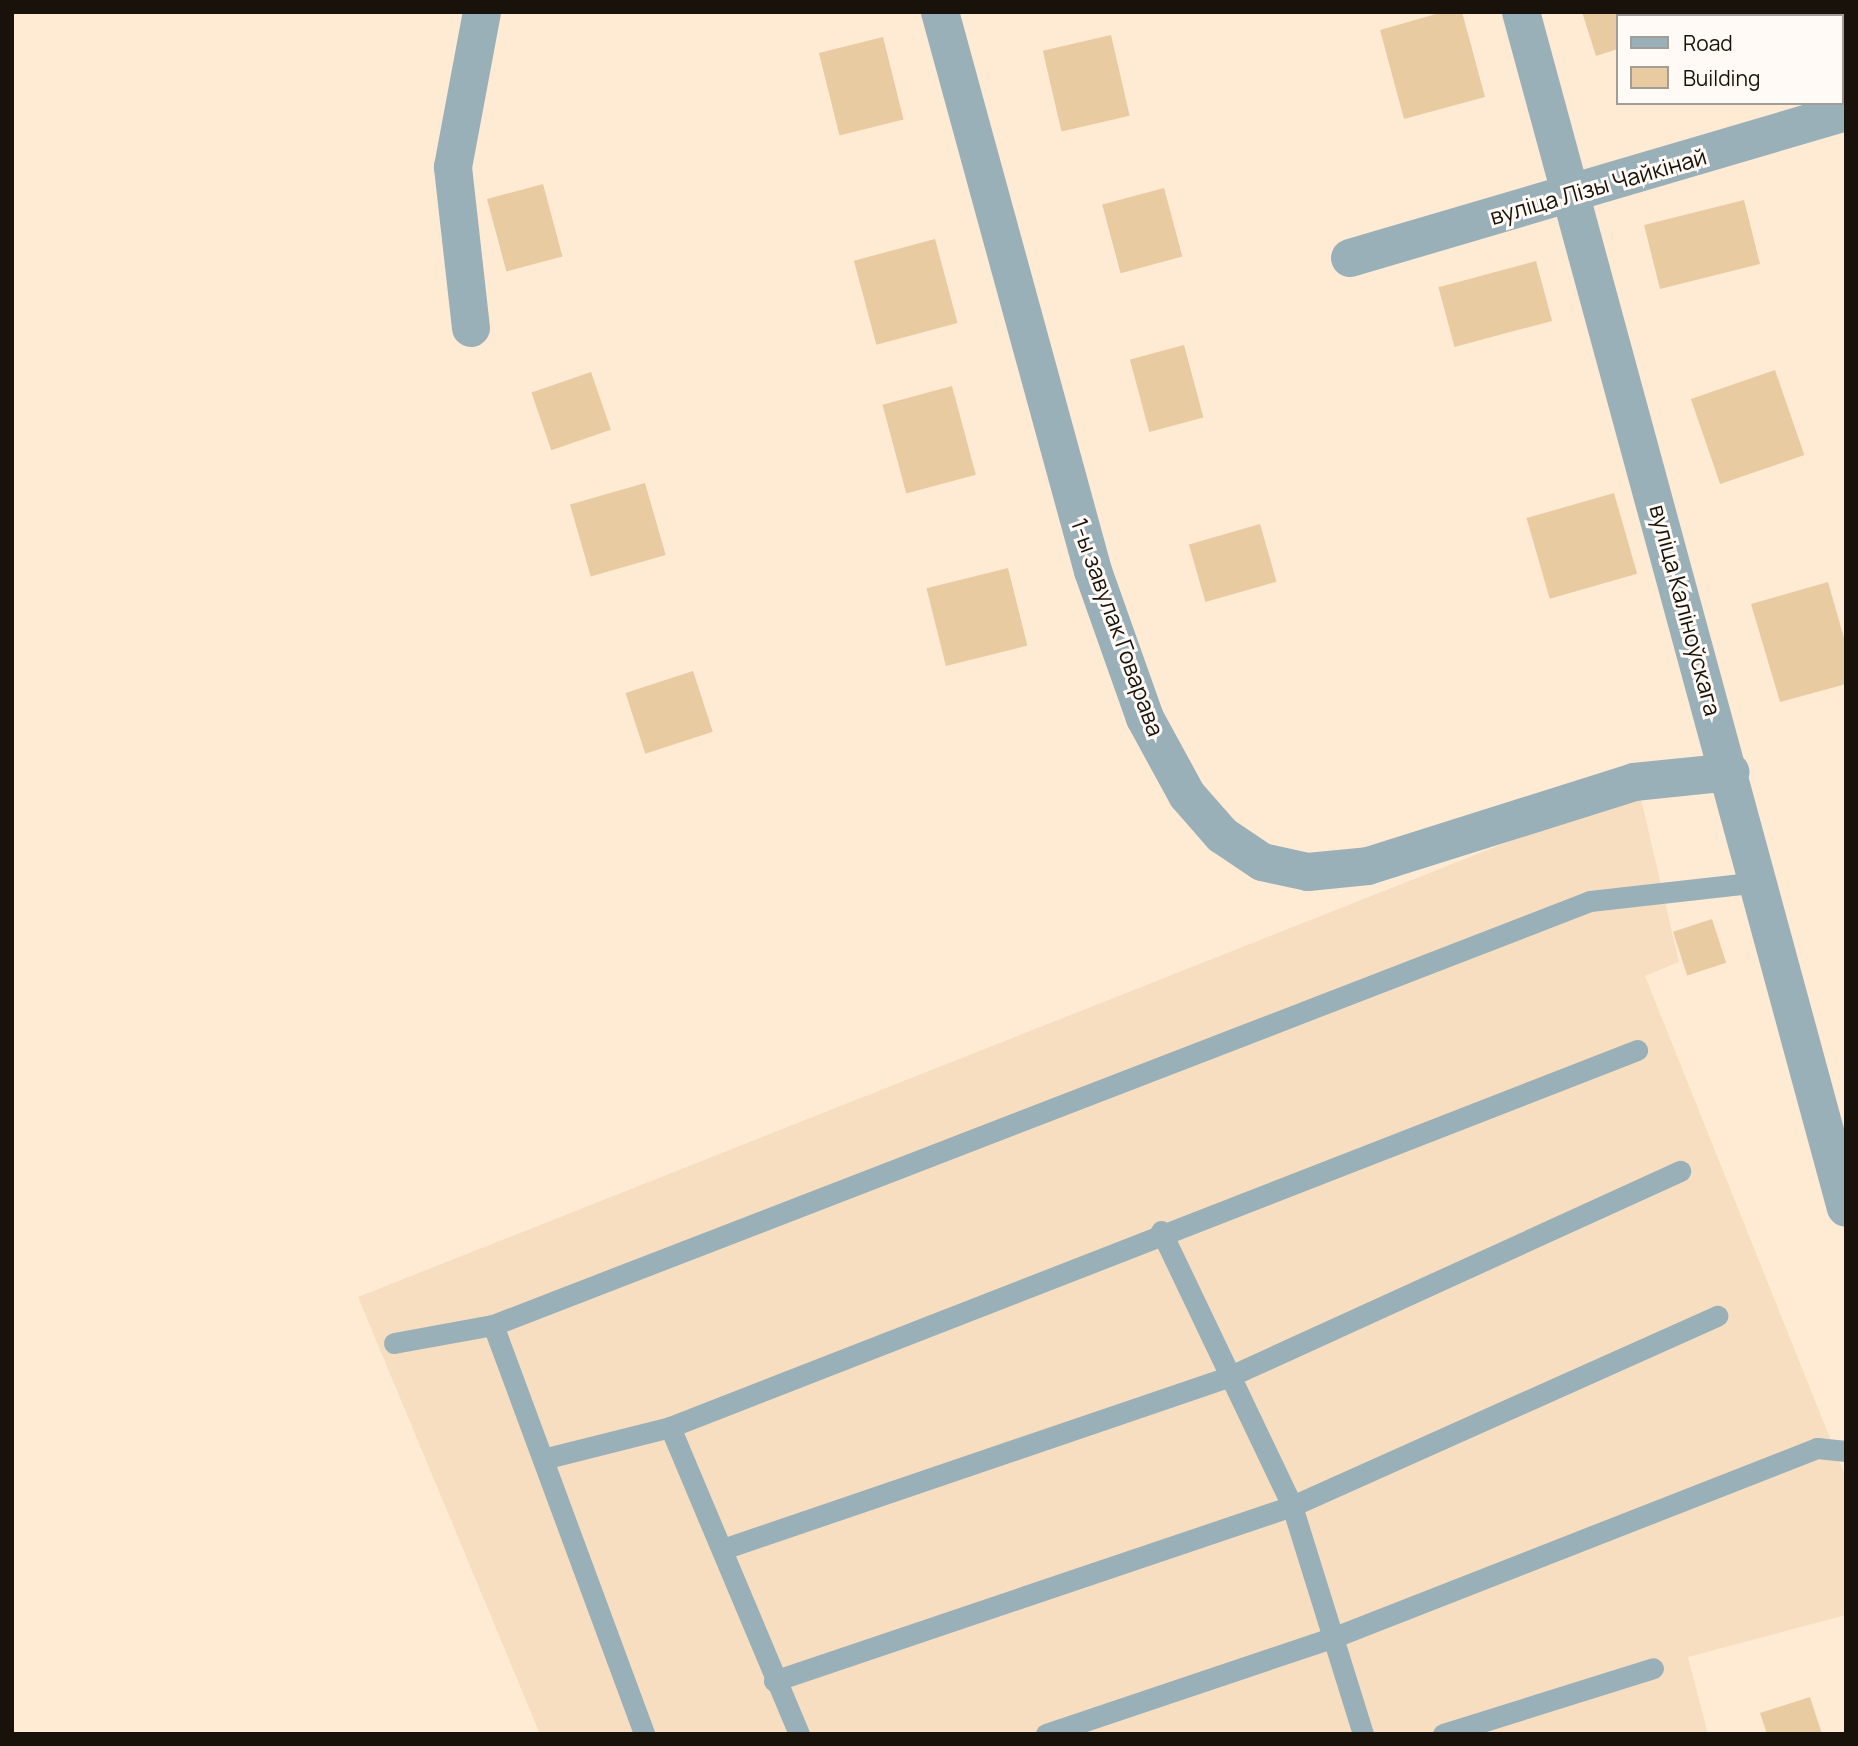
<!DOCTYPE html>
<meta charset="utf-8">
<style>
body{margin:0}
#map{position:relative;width:1858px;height:1746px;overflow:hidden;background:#ffead4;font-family:Manrope,sans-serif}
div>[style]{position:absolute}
.built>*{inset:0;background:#f7dec1}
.building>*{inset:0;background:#e9cba2;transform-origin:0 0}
.service>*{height:21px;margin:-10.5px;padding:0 10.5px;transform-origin:10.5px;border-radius:10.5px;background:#99b0b9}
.minor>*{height:38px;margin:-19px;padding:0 19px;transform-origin:19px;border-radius:19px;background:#99b0b9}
span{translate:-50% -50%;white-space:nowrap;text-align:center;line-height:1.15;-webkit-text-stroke:6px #fffaf6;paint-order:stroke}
.street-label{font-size:23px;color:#19120a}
.frame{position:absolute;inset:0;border:14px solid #19120a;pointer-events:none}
.legend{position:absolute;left:1616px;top:14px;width:228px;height:91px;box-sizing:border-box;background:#fffaf6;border:2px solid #a39d98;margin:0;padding:9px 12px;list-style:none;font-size:21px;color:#19120a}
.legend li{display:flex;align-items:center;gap:14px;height:35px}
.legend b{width:35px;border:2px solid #a39d98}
</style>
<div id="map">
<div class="built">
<div style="clip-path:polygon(1639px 790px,1679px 962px,1645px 976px,1846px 1478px,1846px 1615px,1688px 1657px,1708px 1734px,540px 1734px,358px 1297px)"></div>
</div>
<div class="building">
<div style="clip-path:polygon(1443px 12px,1462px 12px,1485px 97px,1404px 119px,1380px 30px)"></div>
<div style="clip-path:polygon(1582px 12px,1677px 12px,1678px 16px,1618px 16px,1618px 49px,1596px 56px)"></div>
<div style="left:1111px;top:35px;width:83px;height:70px;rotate:77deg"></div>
<div style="left:883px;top:37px;width:85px;height:66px;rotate:76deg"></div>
<div style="left:543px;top:184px;width:75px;height:58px;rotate:75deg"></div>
<div style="left:1164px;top:188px;width:71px;height:64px;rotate:75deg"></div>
<div style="left:1744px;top:200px;width:66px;height:103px;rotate:76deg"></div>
<div style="left:935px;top:239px;width:87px;height:84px;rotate:75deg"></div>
<div style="left:1536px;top:261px;width:62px;height:101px;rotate:75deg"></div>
<div style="left:1184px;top:345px;width:75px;height:56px;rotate:75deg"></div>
<div style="left:1775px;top:370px;width:90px;height:89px;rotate:71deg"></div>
<div style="left:591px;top:372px;width:61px;height:63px;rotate:71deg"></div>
<div style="left:952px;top:386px;width:92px;height:72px;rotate:75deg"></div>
<div style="left:645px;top:483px;width:75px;height:78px;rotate:74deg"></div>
<div style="left:1614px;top:493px;width:84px;height:91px;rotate:74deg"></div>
<div style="left:1260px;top:524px;width:60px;height:74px;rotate:74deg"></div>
<div style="left:1008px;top:568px;width:80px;height:84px;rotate:76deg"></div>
<div style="clip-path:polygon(1828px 582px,1846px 645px,1846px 684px,1780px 702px,1751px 604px)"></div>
<div style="left:693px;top:671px;width:64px;height:71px;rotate:72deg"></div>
<div style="left:1712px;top:919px;width:46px;height:41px;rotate:72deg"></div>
<div style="clip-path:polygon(1810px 1697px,1822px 1734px,1767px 1734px,1760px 1713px)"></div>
</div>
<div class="service">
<div style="left:1161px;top:1231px;width:305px;rotate:64.5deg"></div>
<div style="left:1292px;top:1506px;width:239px;rotate:72.7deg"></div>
<div style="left:493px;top:1325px;width:436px;rotate:69.7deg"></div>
<div style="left:394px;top:1343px;width:101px;rotate:-10.3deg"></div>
<div style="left:493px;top:1325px;width:1176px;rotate:-21.13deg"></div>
<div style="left:1590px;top:901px;width:170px;rotate:-6.4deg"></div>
<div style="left:670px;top:1427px;width:333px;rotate:67.2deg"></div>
<div style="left:543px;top:1459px;width:131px;rotate:-14.1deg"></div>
<div style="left:670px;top:1427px;width:1038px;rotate:-21.3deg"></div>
<div style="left:723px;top:1549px;width:533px;rotate:-18.81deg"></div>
<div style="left:1228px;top:1377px;width:497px;rotate:-24.5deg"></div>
<div style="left:774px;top:1681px;width:547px;rotate:-18.67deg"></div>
<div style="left:1292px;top:1506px;width:466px;rotate:-24.1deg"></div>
<div style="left:1046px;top:1734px;width:302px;rotate:-18.6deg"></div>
<div style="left:1332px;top:1638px;width:521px;rotate:-21.39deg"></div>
<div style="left:1817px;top:1448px;width:29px;rotate:6deg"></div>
<div style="left:1443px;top:1734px;width:220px;rotate:-17.4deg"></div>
</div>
<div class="minor">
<div style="left:940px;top:12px;width:580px;rotate:74.69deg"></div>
<div style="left:1093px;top:571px;width:156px;rotate:70.5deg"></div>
<div style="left:1145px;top:718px;width:88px;rotate:61.4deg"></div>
<div style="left:1187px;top:795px;width:53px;rotate:48.8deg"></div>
<div style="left:1222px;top:835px;width:48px;rotate:34deg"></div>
<div style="left:1262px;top:862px;width:47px;rotate:12.3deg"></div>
<div style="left:1308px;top:872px;width:60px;rotate:-5.7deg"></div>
<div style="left:1368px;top:866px;width:279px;rotate:-17.5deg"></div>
<div style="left:1634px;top:782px;width:97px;rotate:-5.9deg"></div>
<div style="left:1521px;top:12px;width:1239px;rotate:74.8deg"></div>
<div style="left:1350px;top:258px;width:517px;rotate:-16.4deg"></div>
<div style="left:471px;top:328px;width:162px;rotate:-96.4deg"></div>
<div style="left:453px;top:167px;width:158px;rotate:-79.4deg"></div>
</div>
<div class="street-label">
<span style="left:1598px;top:186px;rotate:-16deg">вуліца Лізы Чайкінай</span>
<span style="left:1686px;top:610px;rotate:75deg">вуліца Каліноўскага</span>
<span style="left:1118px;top:627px;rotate:70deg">1-ы завулак Говарава</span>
</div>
<div class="frame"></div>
<ul class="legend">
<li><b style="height:9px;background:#99b0b9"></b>Road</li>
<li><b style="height:19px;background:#e9cba2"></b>Building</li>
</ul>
</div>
